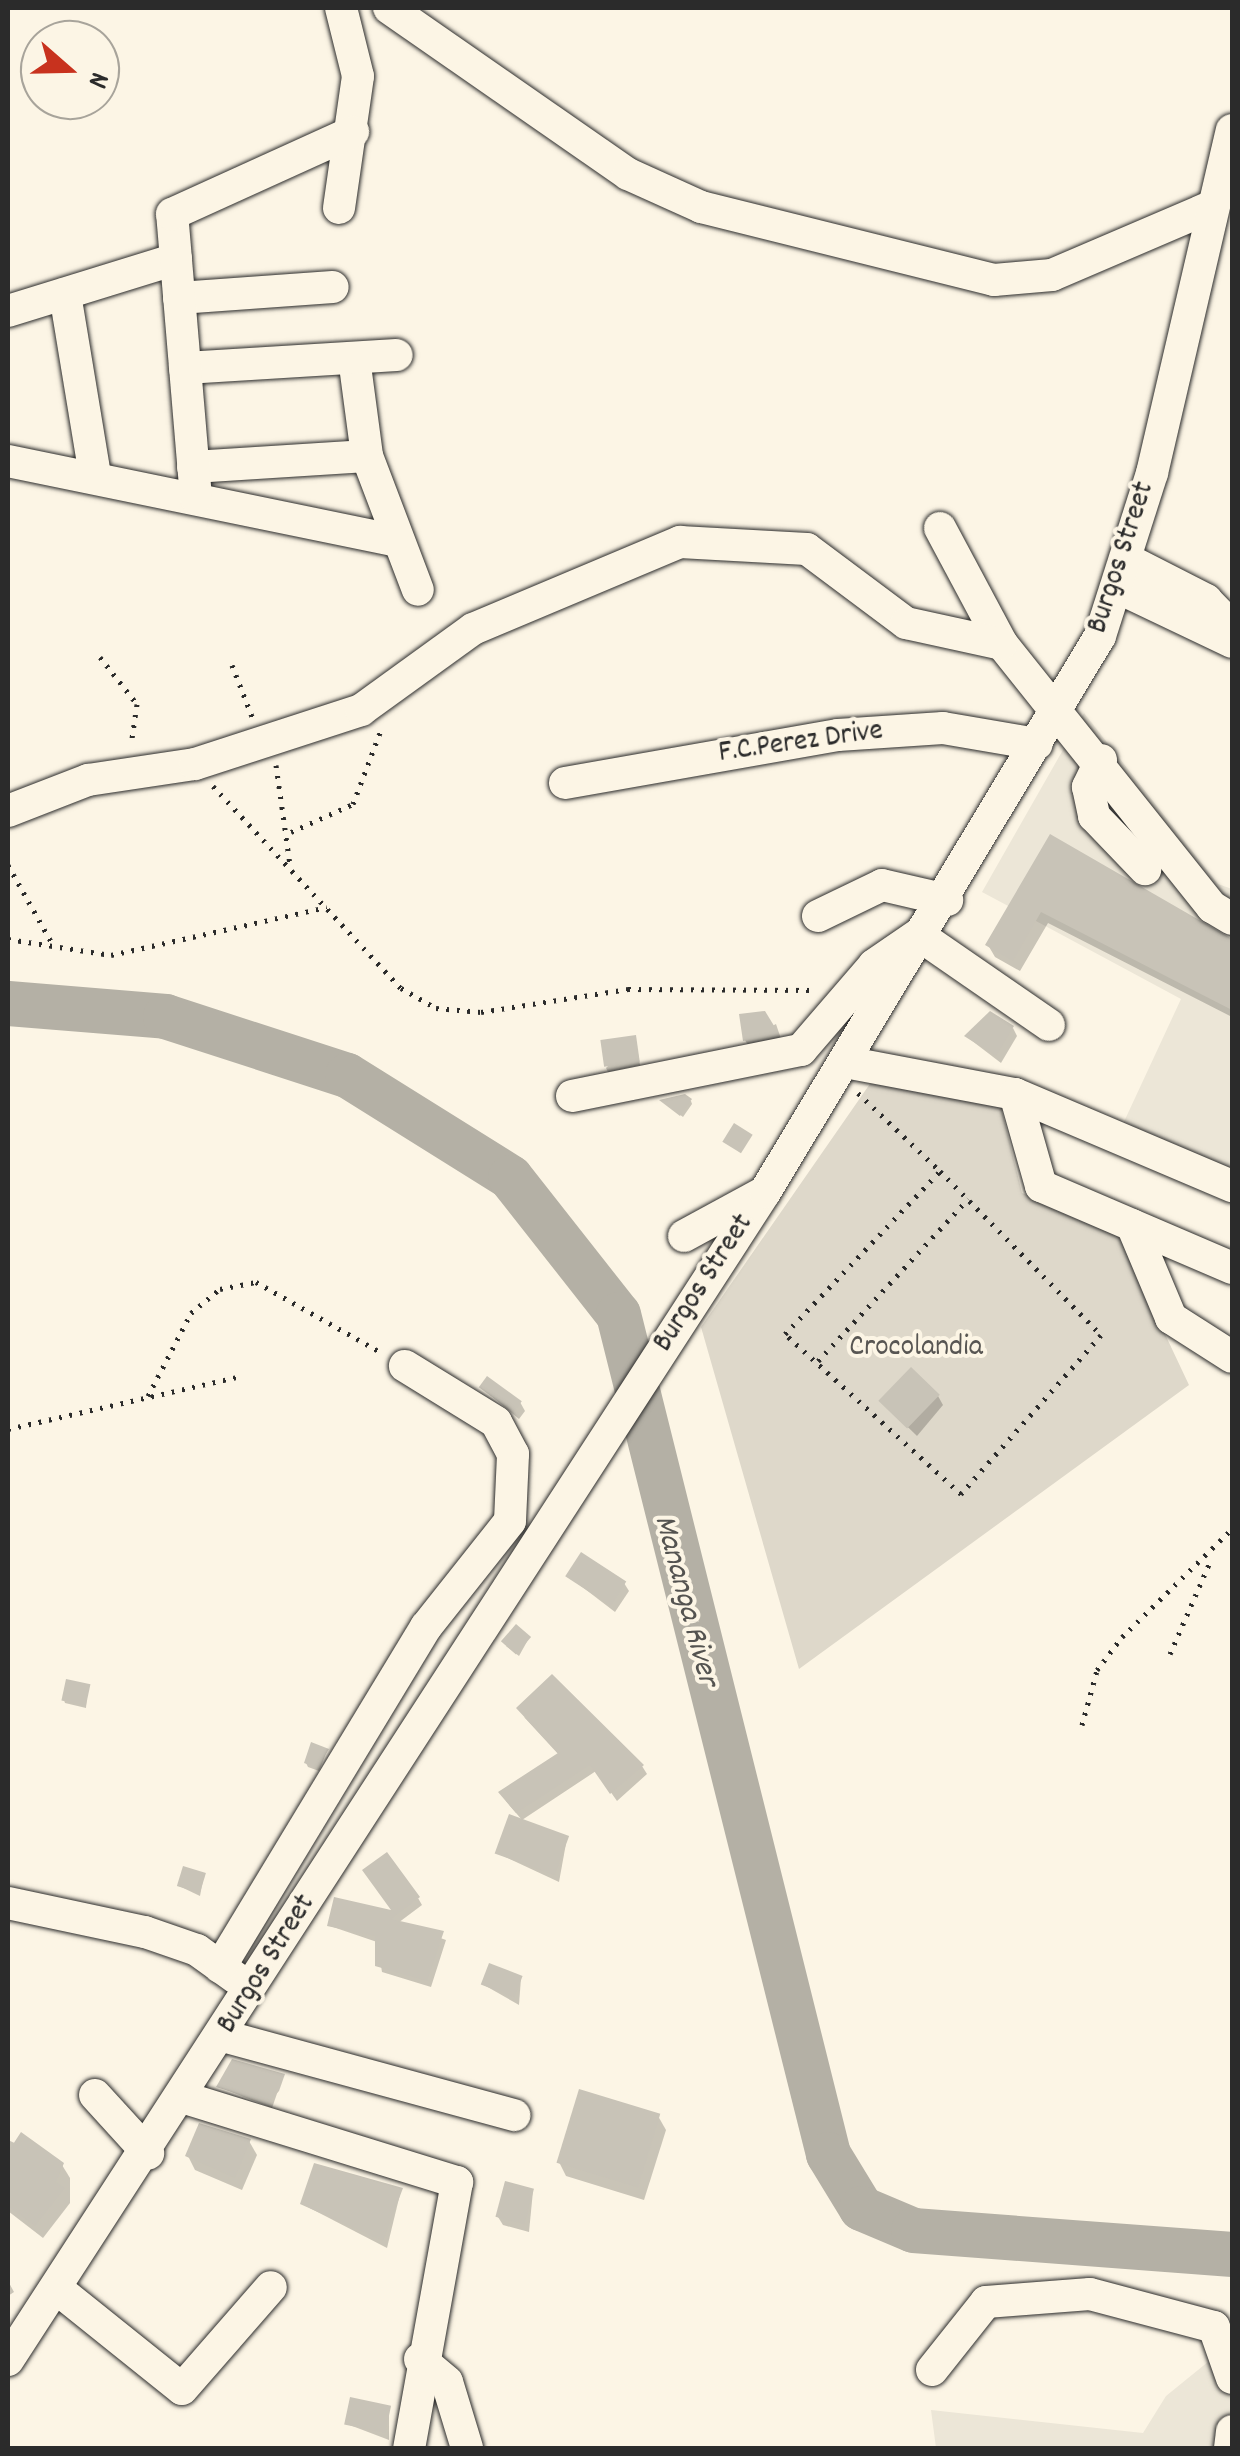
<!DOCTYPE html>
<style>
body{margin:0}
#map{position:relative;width:1240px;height:2456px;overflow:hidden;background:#fcf5e5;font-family:Dekko,sans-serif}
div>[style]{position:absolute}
.built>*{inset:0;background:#ece6d7}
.green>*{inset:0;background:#ded8ca}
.shadow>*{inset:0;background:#0003}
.river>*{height:45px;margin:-22.5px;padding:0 22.5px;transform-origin:22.5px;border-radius:22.5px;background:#b4b0a5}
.building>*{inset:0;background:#c8c3b7;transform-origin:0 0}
.path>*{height:5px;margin-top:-2.5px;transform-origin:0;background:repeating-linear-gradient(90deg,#2b2b2b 0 2.5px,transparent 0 10.5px)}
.roads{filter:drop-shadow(0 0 2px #2b2b2b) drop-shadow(0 0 2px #2b2b2b)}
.minor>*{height:32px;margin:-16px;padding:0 16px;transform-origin:16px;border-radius:16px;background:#fcf5e5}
span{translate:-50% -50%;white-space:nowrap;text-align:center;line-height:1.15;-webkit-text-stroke:8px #fcf5e5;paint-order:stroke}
.street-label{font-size:30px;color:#2b2b2b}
.park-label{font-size:30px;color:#585653}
.water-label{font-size:32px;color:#545350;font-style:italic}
.frame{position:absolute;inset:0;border:10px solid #2b2b2b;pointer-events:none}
.north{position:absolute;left:20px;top:20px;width:100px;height:100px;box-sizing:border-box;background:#fcf5e5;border:2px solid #a8a49b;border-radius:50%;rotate:110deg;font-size:28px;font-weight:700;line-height:40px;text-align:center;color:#2b2b2b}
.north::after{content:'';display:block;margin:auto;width:35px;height:45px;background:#c8321e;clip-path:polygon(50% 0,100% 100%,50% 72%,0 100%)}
</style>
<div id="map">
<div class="built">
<div style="clip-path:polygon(1084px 713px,1218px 884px,1232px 889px,1232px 1172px,1122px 1126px,1181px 999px,982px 892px)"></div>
<div style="clip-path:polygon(1232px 2354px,1232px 2448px,936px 2448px,931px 2410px,1143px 2433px,1166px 2396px,1214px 2357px)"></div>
</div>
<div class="green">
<div style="clip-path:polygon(874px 1078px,1000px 1103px,1022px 1193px,1114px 1226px,1189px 1385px,799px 1669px,701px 1327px)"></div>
</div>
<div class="shadow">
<div style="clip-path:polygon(1050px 838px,1232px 943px,1232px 1017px,1048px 923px,1020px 971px,995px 957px,988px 945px)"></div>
<div style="clip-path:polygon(776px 1024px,782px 1042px,750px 1049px,745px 1040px)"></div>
<div style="clip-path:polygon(1013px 1028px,1017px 1036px,1001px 1063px,967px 1037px)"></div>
<div style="clip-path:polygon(635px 1038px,640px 1065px,608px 1072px,606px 1068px)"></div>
<div style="clip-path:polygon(662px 1101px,691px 1101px,692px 1104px,683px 1117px)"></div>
<div style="clip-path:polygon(482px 1388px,520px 1402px,525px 1411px,519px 1419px)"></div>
<div style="clip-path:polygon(938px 1396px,943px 1405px,917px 1436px,882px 1402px)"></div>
<div style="clip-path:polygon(568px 1576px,624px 1583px,629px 1591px,615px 1612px)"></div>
<div style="clip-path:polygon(529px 1638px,519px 1656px,506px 1646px)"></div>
<div style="clip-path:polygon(88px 1686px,86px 1708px,65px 1703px,64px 1700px)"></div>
<div style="clip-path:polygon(524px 1717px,642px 1766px,647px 1774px,617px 1801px,596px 1771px,522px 1820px,506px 1801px,559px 1755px)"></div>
<div style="clip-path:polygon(327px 1751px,319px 1771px,308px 1767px,306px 1763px)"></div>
<div style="clip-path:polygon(567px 1838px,559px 1882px,497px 1853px)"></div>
<div style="clip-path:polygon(204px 1875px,200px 1896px,179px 1886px)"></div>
<div style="clip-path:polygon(418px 1898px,422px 1905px,398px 1923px,446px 1940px,431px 1987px,382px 1972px,377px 1942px,330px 1926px,395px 1913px)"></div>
<div style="clip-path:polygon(521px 1978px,519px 2005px,484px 1985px)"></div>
<div style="clip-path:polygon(283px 2076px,272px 2108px,219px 2087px)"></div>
<div style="clip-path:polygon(658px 2116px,666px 2130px,644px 2200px,566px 2176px,559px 2162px)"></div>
<div style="clip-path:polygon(8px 2140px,62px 2165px,70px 2178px,70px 2203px,43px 2238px,8px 2211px)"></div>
<div style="clip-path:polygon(249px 2141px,257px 2155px,242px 2190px,195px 2170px,188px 2156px)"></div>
<div style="clip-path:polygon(401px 2190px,387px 2248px,302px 2204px)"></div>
<div style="clip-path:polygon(533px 2191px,529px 2232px,503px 2225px,498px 2217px)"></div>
<div style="clip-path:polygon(8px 2281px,14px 2292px,8px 2296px)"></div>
<div style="clip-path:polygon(389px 2409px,389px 2440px,347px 2424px)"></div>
</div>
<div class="river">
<div style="left:8px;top:1003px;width:158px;rotate:4.7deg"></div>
<div style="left:165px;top:1016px;width:191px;rotate:18deg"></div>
<div style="left:347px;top:1075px;width:192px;rotate:32deg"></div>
<div style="left:510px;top:1177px;width:174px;rotate:51.8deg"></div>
<div style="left:618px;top:1314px;width:866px;rotate:75.96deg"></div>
<div style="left:828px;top:2154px;width:63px;rotate:58.6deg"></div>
<div style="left:861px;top:2208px;width:56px;rotate:22.9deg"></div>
<div style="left:913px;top:2230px;width:320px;rotate:4.3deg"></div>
</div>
<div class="building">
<div style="clip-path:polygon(1050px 834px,1232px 939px,1232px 1010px,1041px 912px,1013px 961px,985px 945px)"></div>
<div style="clip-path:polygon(765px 1011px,779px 1034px,743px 1041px,739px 1014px)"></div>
<div style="clip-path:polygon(990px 1011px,1014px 1026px,996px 1056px,964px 1036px)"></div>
<div style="left:636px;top:1035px;width:27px;height:36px;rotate:82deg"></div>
<div style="clip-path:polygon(685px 1094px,692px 1099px,680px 1116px,659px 1100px)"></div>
<div style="left:734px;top:1123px;width:22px;height:22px;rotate:32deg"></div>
<div style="left:911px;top:1367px;width:40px;height:47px;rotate:44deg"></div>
<div style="left:487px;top:1376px;width:43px;height:14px;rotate:36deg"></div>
<div style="left:581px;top:1552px;width:54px;height:29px;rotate:33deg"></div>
<div style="left:516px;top:1624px;width:20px;height:23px;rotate:41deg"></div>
<div style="clip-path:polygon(552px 1674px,644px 1765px,610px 1794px,590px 1765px,516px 1813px,498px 1792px,558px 1753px,516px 1708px)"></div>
<div style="left:66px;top:1679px;width:25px;height:22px;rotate:12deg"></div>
<div style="clip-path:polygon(311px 1742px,329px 1749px,317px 1768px,304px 1763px)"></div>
<div style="left:509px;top:1814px;width:64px;height:42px;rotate:20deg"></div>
<div style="clip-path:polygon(387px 1852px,420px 1897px,391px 1919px,444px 1931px,427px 1981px,375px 1966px,375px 1936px,327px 1926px,334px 1897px,391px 1910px,362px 1870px)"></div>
<div style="left:183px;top:1866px;width:24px;height:21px;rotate:17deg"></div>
<div style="left:489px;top:1963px;width:36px;height:23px;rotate:21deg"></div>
<div style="clip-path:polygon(232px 2059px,285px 2074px,279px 2091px,268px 2103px,216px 2087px)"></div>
<div style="left:579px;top:2089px;width:85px;height:77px;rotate:17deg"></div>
<div style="clip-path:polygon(199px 2123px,251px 2139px,235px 2178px,185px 2156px)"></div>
<div style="clip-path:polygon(21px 2132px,64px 2163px,56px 2182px,65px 2188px,35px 2226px,8px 2206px,8px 2152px)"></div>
<div style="clip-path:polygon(314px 2163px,403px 2188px,383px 2241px,300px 2204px)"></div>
<div style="left:505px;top:2181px;width:30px;height:37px;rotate:15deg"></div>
<div style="left:350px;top:2397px;width:42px;height:28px;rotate:12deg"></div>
</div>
<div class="path">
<div style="left:100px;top:657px;width:60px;rotate:51.8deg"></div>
<div style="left:137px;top:704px;width:41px;rotate:98.3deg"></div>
<div style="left:232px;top:665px;width:58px;rotate:68.7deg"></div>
<div style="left:276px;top:765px;width:101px;rotate:82deg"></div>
<div style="left:213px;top:786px;width:276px;rotate:47.1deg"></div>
<div style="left:401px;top:988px;width:40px;rotate:29.7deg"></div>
<div style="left:436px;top:1008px;width:45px;rotate:5.1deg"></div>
<div style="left:481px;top:1012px;width:149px;rotate:-8.9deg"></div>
<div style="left:628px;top:989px;width:188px;rotate:0.3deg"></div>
<div style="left:291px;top:832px;width:68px;rotate:-24.3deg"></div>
<div style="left:353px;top:804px;width:79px;rotate:-69.3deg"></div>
<div style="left:8px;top:865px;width:90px;rotate:60.6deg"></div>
<div style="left:8px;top:939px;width:104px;rotate:8.8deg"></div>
<div style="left:111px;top:955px;width:221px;rotate:-12.5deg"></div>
<div style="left:858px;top:1093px;width:113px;rotate:43.6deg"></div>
<div style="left:940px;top:1171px;width:230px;rotate:45.5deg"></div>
<div style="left:1101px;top:1335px;width:212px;rotate:131.4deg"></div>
<div style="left:961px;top:1494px;width:238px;rotate:-137.7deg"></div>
<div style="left:785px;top:1334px;width:225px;rotate:-46.4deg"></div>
<div style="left:818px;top:1361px;width:221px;rotate:-47.2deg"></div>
<div style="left:148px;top:1396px;width:93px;rotate:-62.6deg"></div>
<div style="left:191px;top:1313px;width:38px;rotate:-40deg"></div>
<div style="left:220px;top:1289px;width:37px;rotate:-11deg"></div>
<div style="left:256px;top:1282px;width:145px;rotate:29.4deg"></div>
<div style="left:8px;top:1429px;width:240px;rotate:-12.8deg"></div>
<div style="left:1170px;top:1654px;width:100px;rotate:-66.5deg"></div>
<div style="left:1082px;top:1725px;width:57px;rotate:-74.7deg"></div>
<div style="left:1097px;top:1670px;width:41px;rotate:-52.9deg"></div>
<div style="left:1122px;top:1637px;width:154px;rotate:-44.5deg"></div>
</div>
<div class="roads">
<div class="minor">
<div style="left:389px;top:8px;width:291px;rotate:34.8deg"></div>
<div style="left:628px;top:174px;width:80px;rotate:24.3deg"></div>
<div style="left:701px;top:207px;width:302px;rotate:14deg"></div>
<div style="left:994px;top:280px;width:58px;rotate:-4.9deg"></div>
<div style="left:1052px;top:275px;width:175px;rotate:-23.2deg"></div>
<div style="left:339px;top:208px;width:133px;rotate:-81.8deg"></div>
<div style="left:358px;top:76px;width:70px;rotate:-104deg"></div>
<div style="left:65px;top:294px;width:184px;rotate:80.6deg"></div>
<div style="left:179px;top:298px;width:154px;rotate:-4.1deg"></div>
<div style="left:8px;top:311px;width:176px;rotate:-17.2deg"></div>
<div style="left:354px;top:358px;width:99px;rotate:82.4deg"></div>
<div style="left:367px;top:456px;width:143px;rotate:69.2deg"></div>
<div style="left:185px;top:368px;width:212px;rotate:-3.5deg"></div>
<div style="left:8px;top:461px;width:392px;rotate:11.6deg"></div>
<div style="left:193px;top:467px;width:174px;rotate:-3.6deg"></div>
<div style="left:196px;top:498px;width:285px;rotate:-94.8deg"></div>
<div style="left:172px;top:214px;width:199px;rotate:-24.4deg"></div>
<div style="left:940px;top:528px;width:132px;rotate:61.9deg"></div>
<div style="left:1002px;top:644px;width:337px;rotate:51.4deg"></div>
<div style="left:1212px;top:907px;width:23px;rotate:31deg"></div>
<div style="left:1128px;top:560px;width:88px;rotate:27.1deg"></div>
<div style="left:1206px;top:600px;width:37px;rotate:46deg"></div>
<div style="left:1119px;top:588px;width:125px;rotate:25.5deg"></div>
<div style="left:1101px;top:760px;width:30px;rotate:116deg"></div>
<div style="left:1088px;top:787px;width:30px;rotate:78deg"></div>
<div style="left:1094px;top:816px;width:74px;rotate:46.1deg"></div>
<div style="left:565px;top:783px;width:277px;rotate:-10deg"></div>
<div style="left:838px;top:735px;width:105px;rotate:-3.8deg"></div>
<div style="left:943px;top:728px;width:95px;rotate:9.7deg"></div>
<div style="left:8px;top:811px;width:86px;rotate:-21.2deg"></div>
<div style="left:88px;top:780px;width:108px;rotate:-8.5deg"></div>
<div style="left:195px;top:764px;width:175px;rotate:-18deg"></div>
<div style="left:361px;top:710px;width:138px;rotate:-35.9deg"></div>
<div style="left:473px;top:629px;width:225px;rotate:-22.8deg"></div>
<div style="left:680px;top:542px;width:127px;rotate:3.2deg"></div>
<div style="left:807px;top:549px;width:124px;rotate:36.8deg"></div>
<div style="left:906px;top:623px;width:98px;rotate:12.3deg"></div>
<div style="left:818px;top:916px;width:71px;rotate:-25.8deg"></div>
<div style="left:882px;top:885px;width:67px;rotate:13deg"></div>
<div style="left:923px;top:938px;width:153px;rotate:34.6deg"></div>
<div style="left:845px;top:1062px;width:173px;rotate:10.7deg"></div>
<div style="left:1015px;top:1094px;width:236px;rotate:23deg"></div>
<div style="left:1015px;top:1094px;width:96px;rotate:74.2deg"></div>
<div style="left:1041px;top:1186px;width:208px;rotate:23.2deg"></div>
<div style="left:572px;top:1096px;width:234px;rotate:-11.4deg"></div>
<div style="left:801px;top:1050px;width:112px;rotate:-49.3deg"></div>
<div style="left:874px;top:965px;width:58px;rotate:-34.5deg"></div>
<div style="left:1132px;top:1225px;width:101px;rotate:67.2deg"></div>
<div style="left:1171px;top:1318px;width:72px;rotate:32.6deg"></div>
<div style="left:684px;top:1236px;width:88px;rotate:-28.6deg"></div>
<div style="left:8px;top:1903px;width:140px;rotate:12deg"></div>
<div style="left:145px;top:1932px;width:55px;rotate:19.1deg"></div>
<div style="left:197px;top:1950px;width:48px;rotate:35.7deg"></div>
<div style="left:220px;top:1967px;width:398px;rotate:-58.8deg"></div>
<div style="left:426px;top:1627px;width:135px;rotate:-51.6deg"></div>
<div style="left:510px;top:1521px;width:67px;rotate:-87.4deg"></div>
<div style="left:513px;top:1454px;width:36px;rotate:-118deg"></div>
<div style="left:496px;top:1422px;width:107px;rotate:-148.4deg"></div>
<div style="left:223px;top:2036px;width:302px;rotate:15.2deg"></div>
<div style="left:95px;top:2095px;width:79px;rotate:47.6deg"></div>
<div style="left:185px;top:2098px;width:285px;rotate:17.2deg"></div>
<div style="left:457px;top:2182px;width:270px;rotate:100.2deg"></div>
<div style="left:56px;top:2288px;width:161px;rotate:38.7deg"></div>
<div style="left:182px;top:2389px;width:135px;rotate:-48.9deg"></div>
<div style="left:420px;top:2359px;width:35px;rotate:40deg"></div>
<div style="left:447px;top:2382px;width:69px;rotate:73.1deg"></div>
<div style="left:8px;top:2360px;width:1392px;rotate:-57.05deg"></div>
<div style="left:765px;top:1192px;width:649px;rotate:-58.93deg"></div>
<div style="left:1100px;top:636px;width:171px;rotate:-72.3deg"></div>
<div style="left:1152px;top:473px;width:352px;rotate:-76.9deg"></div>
<div style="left:932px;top:2370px;width:87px;rotate:-51.5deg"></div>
<div style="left:986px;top:2302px;width:104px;rotate:-4.4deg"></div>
<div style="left:1090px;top:2294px;width:128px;rotate:14.9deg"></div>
<div style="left:1214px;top:2327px;width:54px;rotate:70.6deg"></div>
<div style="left:1230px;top:2448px;width:17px;rotate:-83deg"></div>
</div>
</div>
<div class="street-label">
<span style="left:1123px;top:558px;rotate:-72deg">Burgos Street</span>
<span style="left:801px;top:744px;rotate:-8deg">F.C.Perez Drive</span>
<span style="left:705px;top:1284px;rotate:-57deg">Burgos Street</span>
<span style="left:268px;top:1965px;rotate:-58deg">Burgos Street</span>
</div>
<div class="park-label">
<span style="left:916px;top:1349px">Crocolandia</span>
</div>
<div class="water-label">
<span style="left:684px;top:1601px;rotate:75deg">Mananga River</span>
</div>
<div class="frame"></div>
<div class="north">N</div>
</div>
